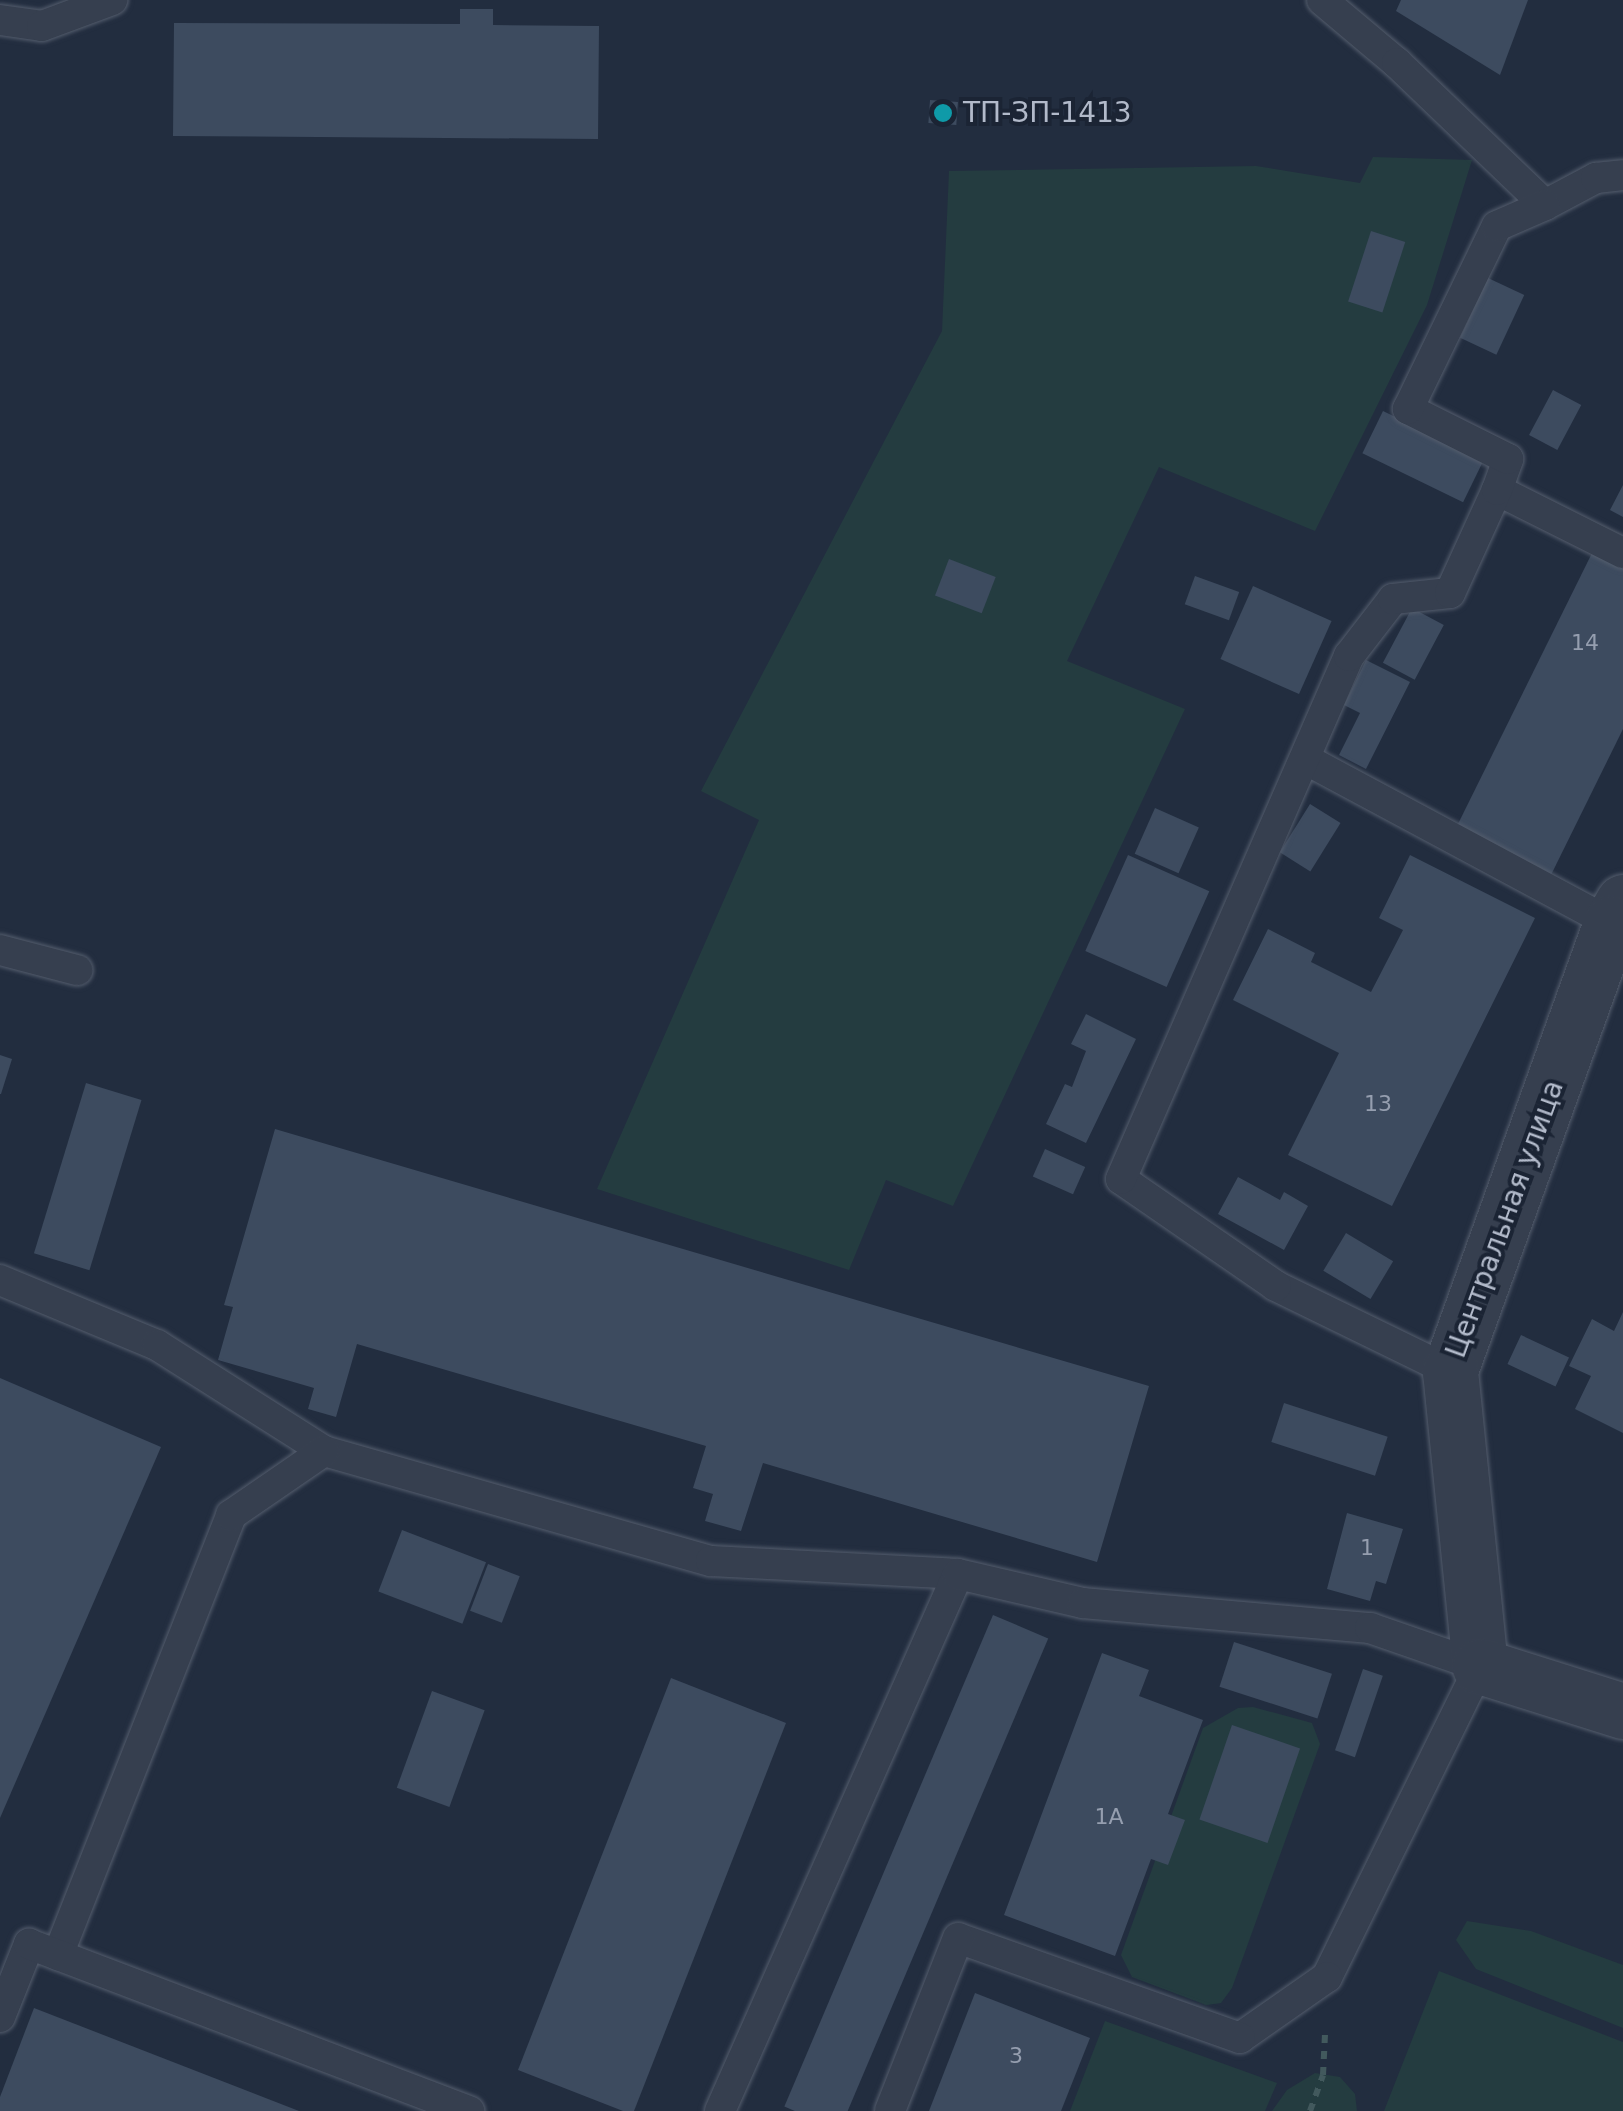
<!DOCTYPE html>
<meta charset="utf-8">
<style>
body{margin:0}
#map{position:relative;width:1623px;height:2111px;overflow:hidden;background:#222d3f;font-family:"DejaVu Sans",sans-serif}
div>[style]{position:absolute}
.green>*{inset:0;background:#243c40}
.building>*{inset:0;background:#3d4b5f;transform-origin:0 0}
.path>*{height:6px;margin-top:-3px;transform-origin:0;background:repeating-linear-gradient(90deg,#42595d 0 8px,transparent 0 16px)}
.roads{filter:drop-shadow(0 0 2px #545d6d) drop-shadow(0 0 2px #545d6d)}
.service>*{height:30px;margin:-15px;padding:0 15px;transform-origin:15px;border-radius:15px;background:#363f4f}
.minor>*{height:55px;margin:-27.5px;padding:0 27.5px;transform-origin:27.5px;border-radius:27.5px;background:#363f4f}
.dots>*{width:28px;height:28px;translate:-50% -50%;box-sizing:border-box;border:5px solid #1b2434;border-radius:50%}
span{translate:-50% -50%;white-space:nowrap;text-align:center;line-height:1.15;-webkit-text-stroke:8px #1b2434;paint-order:stroke}
.number-label{font-size:22px;color:#959eaf}
.number-label span{-webkit-text-stroke-width:0}
.poi-label{font-size:28px;color:#b2baca}
.left{translate:0 -50%;text-align:left}
.street-label{font-size:28px;color:#b2baca}
</style>
<div id="map">
<div class="green">
<div style="clip-path:polygon(1373px 157px,1472px 160px,1427px 305px,1315px 531px,1159px 467px,1067px 661px,1185px 709px,953px 1206px,886px 1180px,849px 1270px,597px 1189px,759px 820px,701px 791px,942px 331px,949px 171px,1256px 166px,1360px 183px)"></div>
<div style="clip-path:polygon(1253px 1707px,1312px 1723px,1320px 1744px,1232px 1988px,1221px 2003px,1206px 2005px,1132px 1977px,1121px 1955px,1203px 1728px,1238px 1708px)"></div>
<div style="clip-path:polygon(1467px 1921px,1531px 1931px,1623px 1965px,1623px 2028px,1476px 1969px,1456px 1940px)"></div>
<div style="clip-path:polygon(1439px 1971px,1623px 2042px,1623px 2111px,1384px 2111px)"></div>
<div style="clip-path:polygon(1105px 2021px,1277px 2083px,1265px 2111px,1070px 2111px)"></div>
<div style="clip-path:polygon(1315px 2073px,1340px 2077px,1355px 2094px,1357px 2111px,1272px 2111px,1287px 2090px)"></div>
</div>
<div class="building">
<div style="clip-path:polygon(1401px 0,1528px 0,1500px 75px,1396px 11px)"></div>
<div style="clip-path:polygon(460px 9px,493px 9px,493px 25px,599px 26px,598px 139px,173px 136px,174px 23px,460px 24px)"></div>
<div style="left:930px;top:100px;width:28px;height:23px;rotate:4deg"></div>
<div style="left:1371px;top:231px;width:36px;height:74px;rotate:18deg"></div>
<div style="left:1488px;top:278px;width:40px;height:66px;rotate:25deg"></div>
<div style="left:1553px;top:390px;width:32px;height:51px;rotate:28deg"></div>
<div style="left:1383px;top:411px;width:112px;height:47px;rotate:26deg"></div>
<div style="clip-path:polygon(1623px 485px,1623px 517px,1610px 510px)"></div>
<div style="clip-path:polygon(1596px 545px,1623px 558px,1623px 729px,1550px 877px,1455px 830px)"></div>
<div style="left:949px;top:559px;width:50px;height:39px;rotate:21deg"></div>
<div style="left:1195px;top:576px;width:47px;height:30px;rotate:20deg"></div>
<div style="left:1253px;top:586px;width:86px;height:80px;rotate:24deg"></div>
<div style="left:1412px;top:608px;width:36px;height:62px;rotate:28deg"></div>
<div style="clip-path:polygon(1366px 660px,1410px 682px,1366px 769px,1339px 755px,1360px 713px,1344px 705px)"></div>
<div style="left:1310px;top:804px;width:36px;height:57px;rotate:32deg"></div>
<div style="left:1155px;top:808px;width:48px;height:50px;rotate:24deg"></div>
<div style="left:1128px;top:855px;width:89px;height:105px;rotate:24deg"></div>
<div style="clip-path:polygon(1410px 855px,1535px 918px,1392px 1206px,1288px 1155px,1339px 1053px,1233px 1000px,1268px 929px,1315px 953px,1311px 962px,1371px 992px,1403px 930px,1379px 918px)"></div>
<div style="clip-path:polygon(1086px 1014px,1136px 1039px,1086px 1143px,1046px 1124px,1065px 1084px,1072px 1087px,1086px 1051px,1071px 1044px)"></div>
<div style="clip-path:polygon(0 1055px,12px 1059px,1px 1094px,0 1094px)"></div>
<div style="left:86px;top:1083px;width:58px;height:178px;rotate:17deg"></div>
<div style="clip-path:polygon(275px 1129px,1149px 1386px,1097px 1562px,763px 1463px,741px 1531px,705px 1521px,713px 1494px,693px 1488px,706px 1446px,357px 1344px,336px 1417px,308px 1409px,314px 1388px,218px 1360px,233px 1307px,224px 1305px)"></div>
<div style="left:1045px;top:1149px;width:44px;height:30px;rotate:24deg"></div>
<div style="clip-path:polygon(1238px 1177px,1280px 1200px,1284px 1192px,1308px 1206px,1284px 1250px,1218px 1214px)"></div>
<div style="left:1346px;top:1233px;width:55px;height:44px;rotate:31deg"></div>
<div style="clip-path:polygon(1623px 1312px,1623px 1433px,1575px 1409px,1591px 1376px,1569px 1366px,1592px 1319px,1614px 1331px)"></div>
<div style="left:1521px;top:1335px;width:53px;height:32px;rotate:25deg"></div>
<div style="clip-path:polygon(0 1378px,161px 1447px,0 1818px)"></div>
<div style="left:1284px;top:1403px;width:109px;height:41px;rotate:18deg"></div>
<div style="clip-path:polygon(1347px 1513px,1403px 1529px,1386px 1584px,1376px 1581px,1370px 1601px,1327px 1589px)"></div>
<div style="left:402px;top:1530px;width:90px;height:66px;rotate:21deg"></div>
<div style="left:488px;top:1564px;width:34px;height:50px;rotate:21deg"></div>
<div style="left:993px;top:1615px;width:60px;height:534px;rotate:23deg"></div>
<div style="left:1234px;top:1642px;width:103px;height:47px;rotate:18deg"></div>
<div style="clip-path:polygon(1102px 1653px,1149px 1670px,1139px 1696px,1203px 1720px,1168px 1814px,1185px 1820px,1168px 1865px,1151px 1859px,1115px 1956px,1004px 1915px)"></div>
<div style="left:1363px;top:1669px;width:21px;height:86px;rotate:19deg"></div>
<div style="clip-path:polygon(671px 1678px,786px 1723px,634px 2111px,623px 2111px,518px 2070px)"></div>
<div style="left:432px;top:1691px;width:56px;height:103px;rotate:20deg"></div>
<div style="left:1232px;top:1725px;width:72px;height:100px;rotate:19deg"></div>
<div style="clip-path:polygon(975px 1993px,1090px 2038px,1061px 2111px,929px 2111px)"></div>
<div style="clip-path:polygon(34px 2008px,299px 2111px,0 2111px,0 2097px)"></div>
</div>
<div class="path">
<div style="left:1310px;top:2111px;width:38px;rotate:-70deg"></div>
<div style="left:1323px;top:2075px;width:41px;rotate:-87.2deg"></div>
</div>
<div class="roads">
<div class="service">
<div style="left:1322px;top:0;width:98px;rotate:40deg"></div>
<div style="left:1397px;top:63px;width:205px;rotate:43.8deg"></div>
<div style="left:1545px;top:205px;width:58px;rotate:-27.9deg"></div>
<div style="left:1596px;top:178px;width:27px;rotate:-6deg"></div>
<div style="left:0;top:20px;width:42px;rotate:8.1deg"></div>
<div style="left:42px;top:26px;width:75px;rotate:-20.4deg"></div>
<div style="left:1497px;top:490px;width:141px;rotate:26.6deg"></div>
<div style="left:1305px;top:759px;width:347px;rotate:28.2deg"></div>
<div style="left:0;top:950px;width:80px;rotate:14.6deg"></div>
<div style="left:0;top:1280px;width:170px;rotate:22.5deg"></div>
<div style="left:157px;top:1345px;width:198px;rotate:32.4deg"></div>
<div style="left:324px;top:1451px;width:402px;rotate:15.9deg"></div>
<div style="left:711px;top:1561px;width:247px;rotate:3deg"></div>
<div style="left:1450px;top:1371px;width:194px;rotate:-154deg"></div>
<div style="left:1276px;top:1286px;width:188px;rotate:-145.4deg"></div>
<div style="left:1121px;top:1179px;width:571px;rotate:-66.45deg"></div>
<div style="left:1349px;top:656px;width:72px;rotate:-52.3deg"></div>
<div style="left:1393px;top:599px;width:57px;rotate:-6deg"></div>
<div style="left:1450px;top:593px;width:113px;rotate:-65.5deg"></div>
<div style="left:1497px;top:490px;width:33px;rotate:-70deg"></div>
<div style="left:1508px;top:459px;width:112px;rotate:-153.4deg"></div>
<div style="left:1408px;top:409px;width:203px;rotate:-64.1deg"></div>
<div style="left:1497px;top:226px;width:52px;rotate:-23.6deg"></div>
<div style="left:58px;top:1955px;width:473px;rotate:-68.5deg"></div>
<div style="left:231px;top:1515px;width:113px;rotate:-34.5deg"></div>
<div style="left:0;top:2017px;width:79px;rotate:-68.3deg"></div>
<div style="left:29px;top:1944px;width:471px;rotate:20.8deg"></div>
<div style="left:720px;top:2111px;width:587px;rotate:-66.1deg"></div>
<div style="left:958px;top:1574px;width:128px;rotate:13.1deg"></div>
<div style="left:1083px;top:1603px;width:288px;rotate:5deg"></div>
<div style="left:1370px;top:1628px;width:116px;rotate:19.1deg"></div>
<div style="left:1480px;top:1666px;width:347px;rotate:116.2deg"></div>
<div style="left:1327px;top:1977px;width:106px;rotate:145deg"></div>
<div style="left:1240px;top:2038px;width:299px;rotate:-160.5deg"></div>
<div style="left:958px;top:1938px;width:186px;rotate:111.5deg"></div>
</div>
<div class="minor">
<div style="left:1623px;top:902px;width:24px;rotate:120deg"></div>
<div style="left:1611px;top:923px;width:476px;rotate:109.8deg"></div>
<div style="left:1450px;top:1371px;width:297px;rotate:84.2deg"></div>
<div style="left:1480px;top:1666px;width:150px;rotate:17.5deg"></div>
</div>
</div>
<div class="dots">
<div style="left:943px;top:113px;background:#0f9aa8"></div>
</div>
<div class="number-label">
<span style="left:1585px;top:643px">14</span>
<span style="left:1378px;top:1104px">13</span>
<span style="left:1367px;top:1548px">1</span>
<span style="left:1109px;top:1817px">1А</span>
<span style="left:1016px;top:2056px">3</span>
</div>
<div class="poi-label">
<span class="left" style="left:963px;top:113px">ТП-ЗП-1413</span>
</div>
<div class="street-label">
<span style="left:1505px;top:1219px;rotate:-70deg">Центральная улица</span>
</div>
</div>
